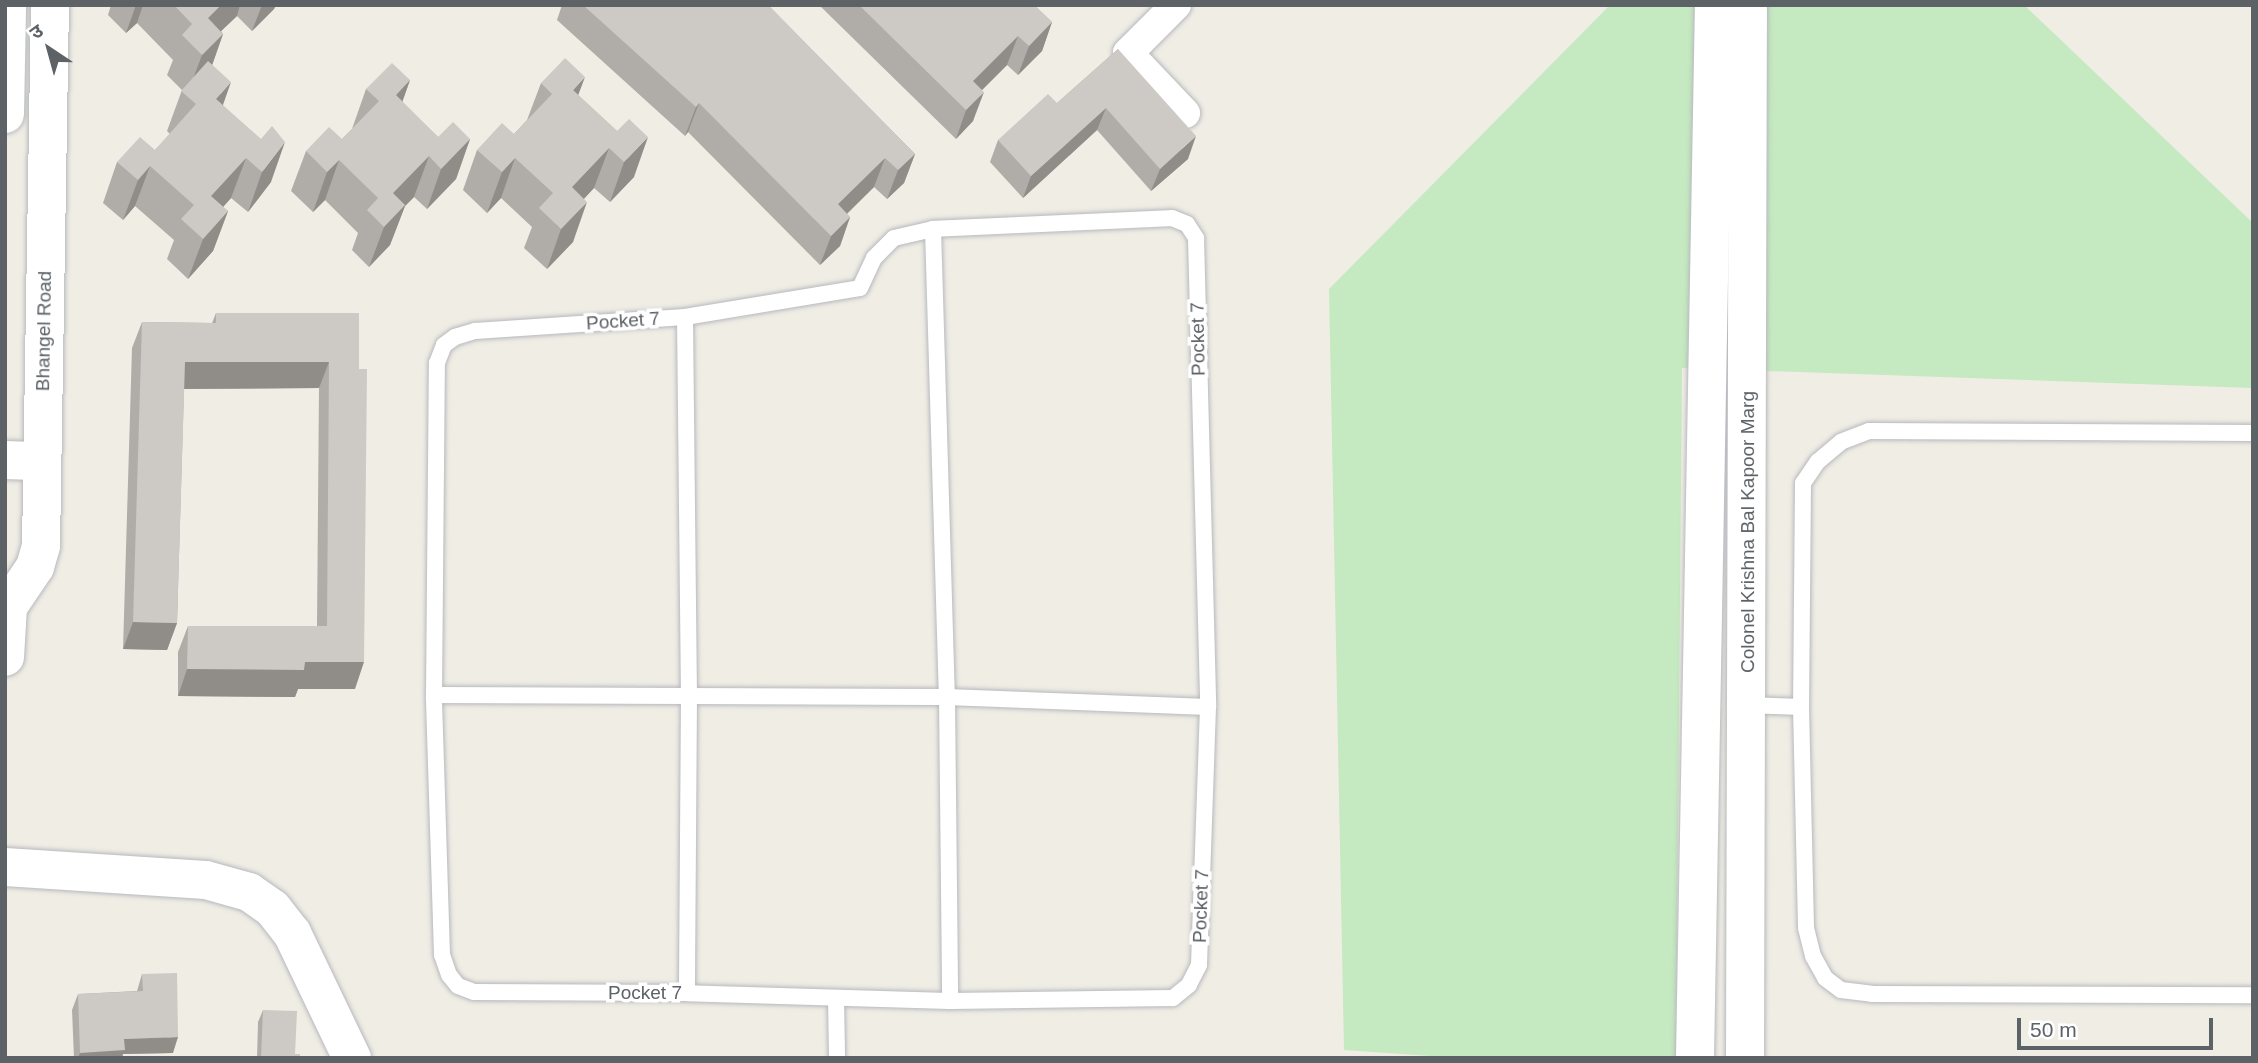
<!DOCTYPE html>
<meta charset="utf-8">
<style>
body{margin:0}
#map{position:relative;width:2258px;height:1063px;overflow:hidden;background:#f0ede5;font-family:Arial,"Noto Sans Devanagari",sans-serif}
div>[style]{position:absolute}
.green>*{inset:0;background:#c5e9c0}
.roads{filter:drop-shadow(0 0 2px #b6b9bd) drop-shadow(0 0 2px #b6b9bd)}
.lane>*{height:16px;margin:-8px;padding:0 8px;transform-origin:8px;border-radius:8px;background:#fff}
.street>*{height:30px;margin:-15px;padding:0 15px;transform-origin:15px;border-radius:15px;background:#fff}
.secondary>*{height:38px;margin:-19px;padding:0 19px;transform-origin:19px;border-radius:19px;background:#fff}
.wall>*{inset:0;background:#b0ada9}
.shaded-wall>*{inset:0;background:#908d89}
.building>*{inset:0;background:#cdc9c4}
span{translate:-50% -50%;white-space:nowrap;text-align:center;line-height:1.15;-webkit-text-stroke:7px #fff;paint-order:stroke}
.street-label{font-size:19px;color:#5d6267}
.frame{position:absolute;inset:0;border:7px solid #5d6267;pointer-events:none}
.north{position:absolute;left:14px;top:14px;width:70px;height:70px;-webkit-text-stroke:5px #fff;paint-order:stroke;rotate:324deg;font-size:19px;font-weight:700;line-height:28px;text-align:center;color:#5d6267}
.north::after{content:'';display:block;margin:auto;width:24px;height:32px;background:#5d6267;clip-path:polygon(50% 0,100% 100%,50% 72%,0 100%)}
.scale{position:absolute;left:2017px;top:1018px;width:196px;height:32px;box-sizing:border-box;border:4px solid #5d6267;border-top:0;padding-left:9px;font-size:21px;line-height:24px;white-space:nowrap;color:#5d6267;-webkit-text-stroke:5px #fff;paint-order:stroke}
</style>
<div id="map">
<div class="green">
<div style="clip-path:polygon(1610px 5px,2024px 5px,2253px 223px,2253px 388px,1682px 368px,1676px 1058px,1459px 1058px,1344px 1050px,1329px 289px)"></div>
</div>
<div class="roads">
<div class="lane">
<div style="left:1172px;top:218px;width:16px;rotate:22deg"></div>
<div style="left:1187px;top:224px;width:17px;rotate:57deg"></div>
<div style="left:1196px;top:238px;width:469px;rotate:88.5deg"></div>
<div style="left:1208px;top:707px;width:258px;rotate:92deg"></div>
<div style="left:1199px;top:965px;width:22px;rotate:117deg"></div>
<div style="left:1189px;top:985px;width:21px;rotate:141deg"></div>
<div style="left:1173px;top:998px;width:223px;rotate:179.2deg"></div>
<div style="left:950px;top:1001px;width:263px;rotate:-178.3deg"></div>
<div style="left:687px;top:993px;width:213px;rotate:-179.7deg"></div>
<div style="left:474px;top:992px;width:17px;rotate:-159deg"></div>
<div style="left:458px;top:986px;width:14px;rotate:-129deg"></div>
<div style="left:449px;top:975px;width:21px;rotate:-109deg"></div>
<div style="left:442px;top:955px;width:260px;rotate:-91.8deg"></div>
<div style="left:434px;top:695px;width:332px;rotate:-89.5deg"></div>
<div style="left:437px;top:363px;width:19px;rotate:-69deg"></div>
<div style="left:444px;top:345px;width:14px;rotate:-36deg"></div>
<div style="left:455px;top:337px;width:21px;rotate:-17deg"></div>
<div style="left:475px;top:331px;width:210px;rotate:-3.8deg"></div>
<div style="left:685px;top:317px;width:177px;rotate:-9.4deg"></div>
<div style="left:860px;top:288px;width:33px;rotate:-65deg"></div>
<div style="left:874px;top:258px;width:28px;rotate:-45deg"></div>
<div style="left:894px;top:238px;width:40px;rotate:-13deg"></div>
<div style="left:933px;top:229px;width:239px;rotate:-2.6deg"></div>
<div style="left:933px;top:229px;width:468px;rotate:88.3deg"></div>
<div style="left:947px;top:697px;width:304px;rotate:89.4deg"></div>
<div style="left:685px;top:317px;width:379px;rotate:89.4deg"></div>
<div style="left:689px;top:696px;width:297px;rotate:90.4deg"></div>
<div style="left:2253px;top:433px;width:384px;rotate:-179.7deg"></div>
<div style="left:1869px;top:431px;width:30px;rotate:159deg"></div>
<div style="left:1841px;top:442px;width:30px;rotate:140deg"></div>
<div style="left:1818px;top:461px;width:27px;rotate:124deg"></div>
<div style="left:1803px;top:483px;width:224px;rotate:90.5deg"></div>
<div style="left:1801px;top:707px;width:221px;rotate:88.7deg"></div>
<div style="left:1806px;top:928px;width:29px;rotate:76deg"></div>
<div style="left:1813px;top:956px;width:25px;rotate:61deg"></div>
<div style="left:1825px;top:978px;width:20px;rotate:37deg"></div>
<div style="left:1841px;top:990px;width:31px;rotate:7deg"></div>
<div style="left:1872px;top:994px;width:381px;rotate:0.2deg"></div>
<div style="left:434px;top:695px;width:513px;rotate:0.22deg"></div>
<div style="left:947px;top:697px;width:261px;rotate:2.2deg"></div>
<div style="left:1747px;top:705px;width:54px;rotate:2.1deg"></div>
<div style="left:836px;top:998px;width:60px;rotate:89deg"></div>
</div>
<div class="street">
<div style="left:1176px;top:5px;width:68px;rotate:135deg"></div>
<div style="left:1128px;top:53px;width:83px;rotate:46.5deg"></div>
</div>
<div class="secondary">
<div style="left:5px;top:114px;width:109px;rotate:-88.9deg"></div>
<div style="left:5px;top:460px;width:37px;rotate:2deg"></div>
<div style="left:5px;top:597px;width:10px;rotate:73deg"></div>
<div style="left:8px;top:607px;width:50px;rotate:93.4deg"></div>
<div style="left:8px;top:607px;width:48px;rotate:-56deg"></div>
<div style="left:35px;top:567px;width:22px;rotate:-74deg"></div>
<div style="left:41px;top:546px;width:541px;rotate:-89.05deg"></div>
<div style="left:5px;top:867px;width:201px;rotate:3.7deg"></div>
<div style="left:206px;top:880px;width:45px;rotate:15.6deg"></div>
<div style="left:249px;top:892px;width:29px;rotate:35deg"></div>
<div style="left:273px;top:909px;width:31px;rotate:52deg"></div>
<div style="left:292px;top:933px;width:139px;rotate:64.4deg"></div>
<div style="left:1695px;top:1058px;width:1053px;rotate:-88.97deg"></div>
<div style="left:1745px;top:1058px;width:1053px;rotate:-89.84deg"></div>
</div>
</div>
<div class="wall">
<div style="clip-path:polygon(111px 5px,276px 5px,274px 9px,252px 31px,237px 16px,221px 31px,223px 34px,212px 65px,223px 105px,271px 182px,248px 212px,231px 198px,223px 207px,228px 211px,213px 251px,188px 279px,167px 259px,174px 240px,135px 206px,123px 220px,103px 203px,117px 162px,155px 150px,170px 134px,167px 131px,182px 90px,167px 75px,173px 60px,137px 23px,126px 33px,108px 15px)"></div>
<div style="clip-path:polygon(562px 5px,768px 5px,915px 154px,904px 183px,887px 199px,874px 187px,847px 214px,850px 217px,840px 246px,820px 265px,688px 132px,685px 136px,557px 20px)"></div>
<div style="clip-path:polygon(819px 5px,1034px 5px,1052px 22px,1042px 51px,1018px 75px,1007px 65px,982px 90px,973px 121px,956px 139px)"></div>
<div style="clip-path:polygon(1118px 49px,1188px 159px,1151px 191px,1097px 130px,1023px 198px,990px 162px,998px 140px,1057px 103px)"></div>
<div style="clip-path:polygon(410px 80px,402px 102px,438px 137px,470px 139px,456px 179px,427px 209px,414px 197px,405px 206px,390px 245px,369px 267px,352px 250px,358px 233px,325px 200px,313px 212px,291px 191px,306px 151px,342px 139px,352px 129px,366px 89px)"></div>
<div style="clip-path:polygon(541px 83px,578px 95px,617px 131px,634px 177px,610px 202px,594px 188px,584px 199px,573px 242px,547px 269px,524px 248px,532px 227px,501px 198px,487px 213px,463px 190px,477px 150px,514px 134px,527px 120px)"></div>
<div style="clip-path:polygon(216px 313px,359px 313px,355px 689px,298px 689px,295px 697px,178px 696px,178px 652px,188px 626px,317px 626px,319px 388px,184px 389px,177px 623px,167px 650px,123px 649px,132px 348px,142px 322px,212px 323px)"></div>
<div style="clip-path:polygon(142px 974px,173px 1053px,123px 1054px,122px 1058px,74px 1058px,72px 1010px,78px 994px,137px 991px)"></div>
<div style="clip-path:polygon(263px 1010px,295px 1054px,300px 1058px,257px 1058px,258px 1022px)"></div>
</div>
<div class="shaded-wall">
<div style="clip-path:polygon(136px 5px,143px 5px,137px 23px,126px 33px)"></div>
<div style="clip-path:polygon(221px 5px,240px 5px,237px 16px,199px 52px,208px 18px)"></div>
<div style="clip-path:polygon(262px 5px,276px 5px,274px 9px,252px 31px)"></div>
<div style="clip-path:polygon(1052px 22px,1042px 51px,1018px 75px,1029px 46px)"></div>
<div style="clip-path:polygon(223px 34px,209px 74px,187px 95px,202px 55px)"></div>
<div style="clip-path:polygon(1018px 36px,1007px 65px,964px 108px,973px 81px)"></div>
<div style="clip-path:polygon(585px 77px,570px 117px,573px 90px)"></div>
<div style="clip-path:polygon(410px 80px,396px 120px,396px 95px)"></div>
<div style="clip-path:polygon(231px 82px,217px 122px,216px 99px)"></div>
<div style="clip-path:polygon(984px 92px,973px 121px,956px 139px,966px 110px)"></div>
<div style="clip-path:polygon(699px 103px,688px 132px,685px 136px,696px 107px)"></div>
<div style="clip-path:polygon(1106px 108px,1097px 130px,1023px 198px,1031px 176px)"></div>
<div style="clip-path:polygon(1196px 136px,1188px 159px,1151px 191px,1160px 169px)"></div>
<div style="clip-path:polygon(648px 137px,634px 177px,610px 202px,624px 162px)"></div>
<div style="clip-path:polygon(470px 139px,456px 179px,427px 209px,441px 169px)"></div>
<div style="clip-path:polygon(285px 142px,271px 182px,248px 212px,262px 172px)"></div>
<div style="clip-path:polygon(609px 148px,594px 188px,557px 227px,572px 187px)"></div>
<div style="clip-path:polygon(915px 154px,904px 183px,887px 199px,898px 170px)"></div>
<div style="clip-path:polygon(429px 156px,414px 197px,405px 206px,390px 245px,369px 267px,384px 227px,393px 193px)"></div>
<div style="clip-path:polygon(246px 158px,231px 198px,198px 235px,211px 196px)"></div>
<div style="clip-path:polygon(515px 158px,501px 198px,487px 213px,502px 172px)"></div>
<div style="clip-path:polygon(885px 158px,874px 187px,827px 233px,838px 204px)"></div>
<div style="clip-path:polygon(339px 160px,325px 200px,313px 212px,327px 172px)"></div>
<div style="clip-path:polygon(150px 166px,135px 206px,123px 220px,138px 180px)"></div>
<div style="clip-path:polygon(587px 202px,573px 242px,547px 269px,561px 229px)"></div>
<div style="clip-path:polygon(228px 211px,213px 251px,188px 279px,203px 239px)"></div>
<div style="clip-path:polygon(850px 217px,840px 246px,820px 265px,831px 236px)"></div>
<div style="clip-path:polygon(185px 362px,329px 362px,319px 388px,175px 389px)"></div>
<div style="clip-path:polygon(133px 622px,177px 623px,167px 650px,123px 649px)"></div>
<div style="clip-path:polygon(305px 662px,364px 662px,355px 689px,298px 689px,295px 697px,178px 696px,187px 669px)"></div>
<div style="clip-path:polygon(178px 1037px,173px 1053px,123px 1054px,122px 1058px,78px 1058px,80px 1053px,124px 1039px)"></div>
</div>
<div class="building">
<div style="clip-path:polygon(174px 5px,221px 5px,208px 18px,223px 34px,202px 55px,182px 35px,192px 24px)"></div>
<div style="clip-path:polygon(583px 5px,768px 5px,915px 154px,898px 170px,885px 158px,838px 204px,850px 217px,831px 236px,699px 103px,696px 107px)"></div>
<div style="clip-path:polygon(859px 5px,1034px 5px,1052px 22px,1029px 46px,1018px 36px,973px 81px,984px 92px,966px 110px)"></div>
<div style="clip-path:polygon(1118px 49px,1196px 136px,1160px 169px,1106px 108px,1031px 176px,998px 140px,1048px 94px,1057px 103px)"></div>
<div style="clip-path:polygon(565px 58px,585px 77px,573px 90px,617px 131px,629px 119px,648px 137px,624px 162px,609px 148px,572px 187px,587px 202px,561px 229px,539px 208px,553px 193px,515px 158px,502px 172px,477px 150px,502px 123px,514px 134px,552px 94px,541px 83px)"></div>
<div style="clip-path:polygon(208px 61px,231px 82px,216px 99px,261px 139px,272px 126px,285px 142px,262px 172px,246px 158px,211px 196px,228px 211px,203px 239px,181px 219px,194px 205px,150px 166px,138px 180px,117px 162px,140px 137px,155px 150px,196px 104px,181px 91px)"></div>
<div style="clip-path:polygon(392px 63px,410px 80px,396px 95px,438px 137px,453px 122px,470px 139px,441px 169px,429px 156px,393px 193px,405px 205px,384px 227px,367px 210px,378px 198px,339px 160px,327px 172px,306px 151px,329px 127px,342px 139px,379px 101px,366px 89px)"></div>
<div style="clip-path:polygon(216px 313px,359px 313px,359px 369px,367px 369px,364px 662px,305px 662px,304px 670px,187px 669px,188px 626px,327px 626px,329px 362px,185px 362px,177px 623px,133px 622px,142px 322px,216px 323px)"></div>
<div style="clip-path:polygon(177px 973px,178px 1037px,124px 1039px,125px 1050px,80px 1053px,78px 994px,143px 991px,142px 974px)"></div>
<div style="clip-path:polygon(263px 1010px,297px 1011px,295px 1054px,300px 1054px,300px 1058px,261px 1058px)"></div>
</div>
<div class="street-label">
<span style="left:623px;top:321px;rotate:-4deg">Pocket 7</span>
<span style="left:44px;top:331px;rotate:-89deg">Bhangel Road</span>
<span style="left:1198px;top:339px;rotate:-91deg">Pocket 7</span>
<span style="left:1748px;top:532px;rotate:-90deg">Colonel Krishna Bal Kapoor Marg</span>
<span style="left:1201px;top:906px;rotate:-88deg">Pocket 7</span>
<span style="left:645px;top:993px">Pocket 7</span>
</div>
<div class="frame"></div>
<div class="north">उ</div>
<div class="scale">50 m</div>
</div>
